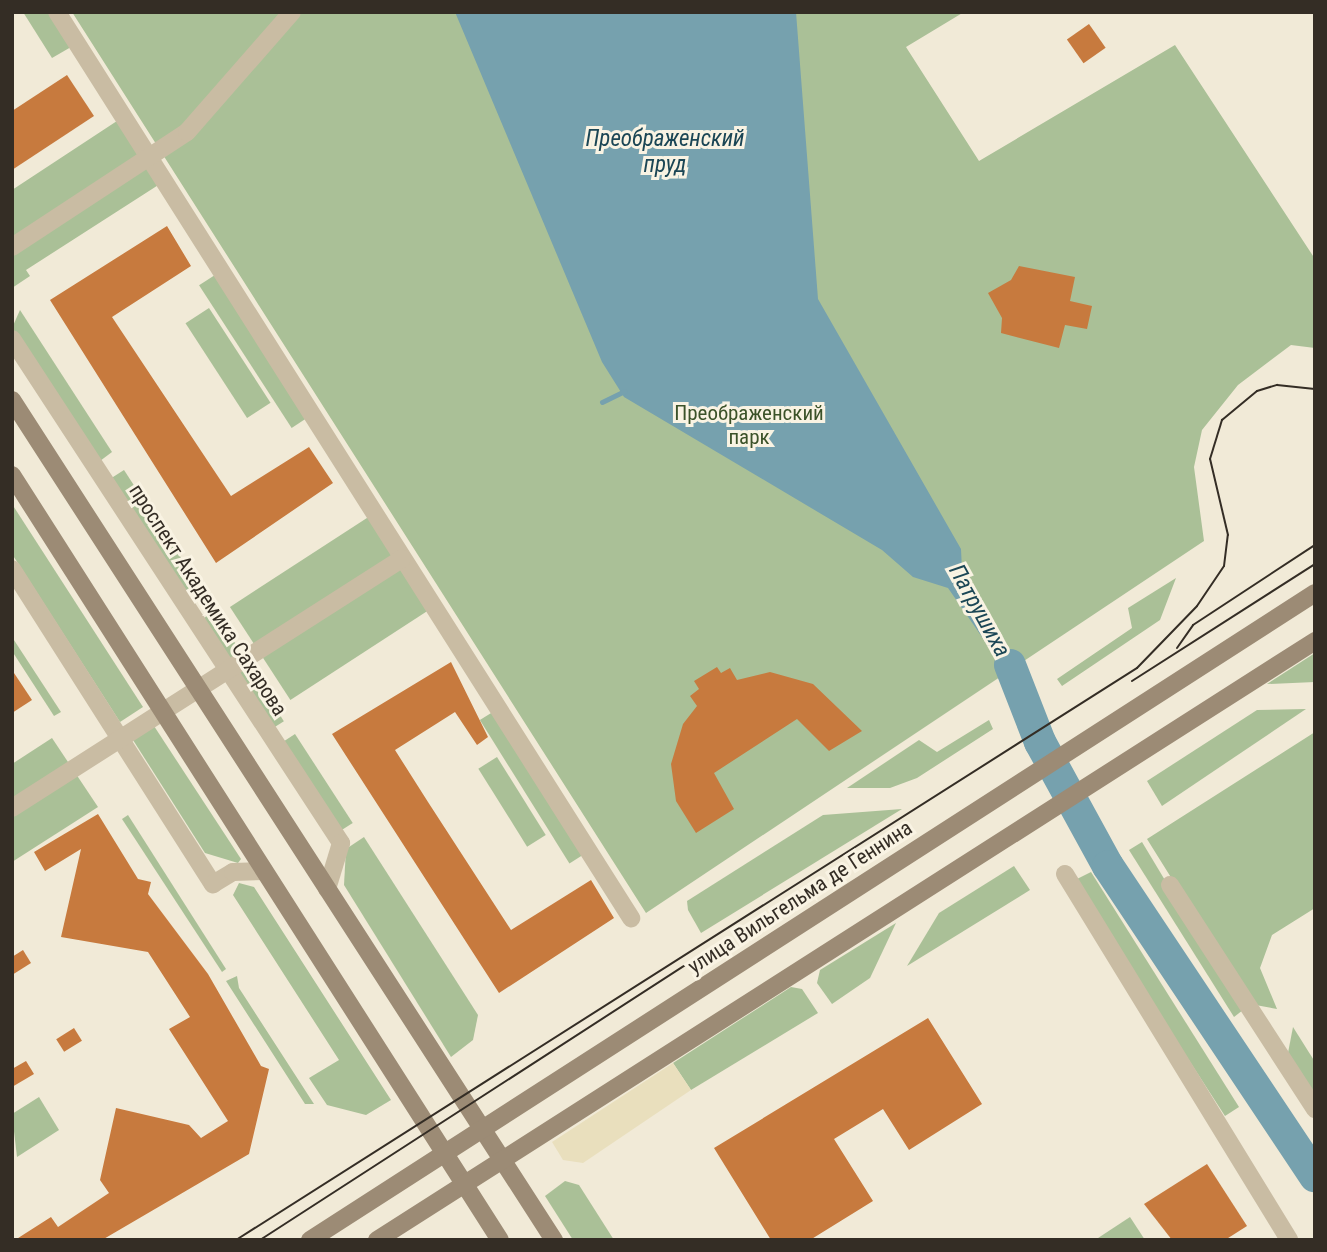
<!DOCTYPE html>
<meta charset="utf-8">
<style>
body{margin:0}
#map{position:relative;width:1327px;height:1252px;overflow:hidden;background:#f1ead7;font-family:"Roboto Condensed",sans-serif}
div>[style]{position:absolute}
.green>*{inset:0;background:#aac097;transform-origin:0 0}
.plaza>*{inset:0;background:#e9dfbd}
.water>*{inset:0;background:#76a1ae}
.stream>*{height:5px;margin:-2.5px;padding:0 2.5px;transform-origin:2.5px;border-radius:2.5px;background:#76a1ae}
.river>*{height:32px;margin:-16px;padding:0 16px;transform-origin:16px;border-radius:16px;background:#76a1ae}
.building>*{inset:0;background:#c77a3e;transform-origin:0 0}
.street>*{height:18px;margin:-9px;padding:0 9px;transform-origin:9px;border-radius:9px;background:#c9bca3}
.secondary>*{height:18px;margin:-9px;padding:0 9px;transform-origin:9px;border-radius:9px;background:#9c8b75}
.tram>*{height:2px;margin:-1px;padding:0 1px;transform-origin:1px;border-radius:1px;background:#342d25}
span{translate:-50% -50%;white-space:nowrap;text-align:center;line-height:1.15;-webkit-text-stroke:6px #f9f3e3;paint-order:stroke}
.park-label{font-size:21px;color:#3b5229}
.street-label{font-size:21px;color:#342d25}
.water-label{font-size:23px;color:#1b4655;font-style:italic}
.frame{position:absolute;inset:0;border:14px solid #342d25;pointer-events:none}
</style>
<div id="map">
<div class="green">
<div style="clip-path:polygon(23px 12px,48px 12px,71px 47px,52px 58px)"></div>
<div style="clip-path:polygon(72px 12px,964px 12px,906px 47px,979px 161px,1175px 45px,1315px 259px,1315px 348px,1291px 345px,1238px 385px,1202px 430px,1194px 467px,1204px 541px,646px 913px)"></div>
<div style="clip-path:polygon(120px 119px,163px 182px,26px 270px,30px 276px,12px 288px,12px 190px)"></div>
<div style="left:215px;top:275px;width:170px;height:19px;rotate:57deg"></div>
<div style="left:209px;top:308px;width:113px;height:28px;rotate:57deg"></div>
<div style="clip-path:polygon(20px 310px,112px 452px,100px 461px,12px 328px)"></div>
<div style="left:124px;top:470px;width:140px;height:14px;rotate:57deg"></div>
<div style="clip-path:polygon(12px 504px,143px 707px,120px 722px,12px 554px)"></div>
<div style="left:370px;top:516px;width:111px;height:167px;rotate:57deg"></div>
<div style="clip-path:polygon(1176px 578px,1160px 620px,1062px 686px,1057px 679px,1132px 628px,1128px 608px)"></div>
<div style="left:215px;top:611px;width:130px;height:14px;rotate:58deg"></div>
<div style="clip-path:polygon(12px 637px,61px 712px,54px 716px,12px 651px)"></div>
<div style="clip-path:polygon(1315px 653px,1315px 682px,1267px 684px)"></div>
<div style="clip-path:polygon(1306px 709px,1162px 806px,1147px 781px,1257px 710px)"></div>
<div style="left:496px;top:710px;width:169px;height:19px;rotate:58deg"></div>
<div style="clip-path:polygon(989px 720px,993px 729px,917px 778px,890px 788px,847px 788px,919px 740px,937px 752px)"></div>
<div style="clip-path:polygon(154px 726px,241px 859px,238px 863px,205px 853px,133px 740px)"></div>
<div style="clip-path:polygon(1315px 732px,1315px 908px,1272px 935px,1260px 968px,1277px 1009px,1250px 1004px,1147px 839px)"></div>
<div style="left:295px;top:734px;width:106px;height:15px;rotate:57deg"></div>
<div style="clip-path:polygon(52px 738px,98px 807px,12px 862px,12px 764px)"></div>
<div style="left:497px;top:757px;width:92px;height:22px;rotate:58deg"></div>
<div style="clip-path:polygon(902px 809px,701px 933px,688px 910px,687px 901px,823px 815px)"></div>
<div style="clip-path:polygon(128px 815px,226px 969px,222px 972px,122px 819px)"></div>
<div style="clip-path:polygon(364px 837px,478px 1015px,473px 1040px,451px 1057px,344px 885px,346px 849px)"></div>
<div style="clip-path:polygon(1142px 842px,1243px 1010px,1234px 1017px,1129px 850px)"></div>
<div style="clip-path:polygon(1014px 866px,1030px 890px,907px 966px,939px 913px)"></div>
<div style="clip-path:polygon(1091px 872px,1239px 1107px,1225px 1116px,1073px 881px)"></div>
<div style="clip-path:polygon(239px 883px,254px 887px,391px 1100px,366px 1115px,327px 1105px,309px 1078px,339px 1060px,233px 895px)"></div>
<div style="clip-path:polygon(896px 923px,870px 978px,832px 1004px,817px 983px,820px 970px)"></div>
<div style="clip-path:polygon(237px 976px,239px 988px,314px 1104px,305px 1104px,226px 981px)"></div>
<div style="clip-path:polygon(791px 987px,802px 989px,818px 1013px,691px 1090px,673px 1063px)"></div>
<div style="clip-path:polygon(1293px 1027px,1315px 1062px,1315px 1100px,1287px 1058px)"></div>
<div style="clip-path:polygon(39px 1097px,59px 1130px,17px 1157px,12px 1114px)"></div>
<div style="clip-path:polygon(565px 1181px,579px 1185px,614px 1240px,573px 1240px,545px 1196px)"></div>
<div style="clip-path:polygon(1130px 1217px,1145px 1240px,1095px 1240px)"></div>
</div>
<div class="plaza">
<div style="clip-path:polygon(673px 1063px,691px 1090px,583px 1163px,563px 1160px,552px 1142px)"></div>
</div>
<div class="water">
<div style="clip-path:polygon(455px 12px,796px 12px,818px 299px,961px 549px,962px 570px,1039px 698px,1018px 711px,998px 660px,948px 588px,913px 577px,882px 550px,624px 397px,602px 362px)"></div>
</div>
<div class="stream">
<div style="left:602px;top:402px;width:25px;rotate:-26deg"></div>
</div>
<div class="river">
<div style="left:1010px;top:665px;width:83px;rotate:68.7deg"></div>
<div style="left:1040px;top:742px;width:141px;rotate:61.3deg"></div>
<div style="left:1108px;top:866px;width:373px;rotate:56.3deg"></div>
</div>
<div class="building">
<div style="left:1089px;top:24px;width:29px;height:27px;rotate:55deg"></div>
<div style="clip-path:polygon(67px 75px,94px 116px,12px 170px,12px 111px)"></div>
<div style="clip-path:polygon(167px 226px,191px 266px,112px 317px,231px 496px,309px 447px,333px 483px,216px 563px,50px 300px)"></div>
<div style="clip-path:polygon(1019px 266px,1075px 277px,1070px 301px,1092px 306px,1087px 329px,1065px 325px,1059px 348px,1001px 333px,1002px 318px,988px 293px,1011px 280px)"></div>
<div style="clip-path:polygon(451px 662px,488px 737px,477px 745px,455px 712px,395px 750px,428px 802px,511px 930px,591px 880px,614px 918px,499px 993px,332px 734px)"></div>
<div style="clip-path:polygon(717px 667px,721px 673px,730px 668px,737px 680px,770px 672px,813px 684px,862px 731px,829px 751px,797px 719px,714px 773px,734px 809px,696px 833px,676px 801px,671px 764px,683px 724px,697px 706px,690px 696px,699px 689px,694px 681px)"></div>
<div style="clip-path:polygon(12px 670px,32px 700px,12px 713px)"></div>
<div style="clip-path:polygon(98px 814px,138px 879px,151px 882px,148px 894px,208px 974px,261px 1066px,269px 1069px,249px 1154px,102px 1240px,15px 1240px,51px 1217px,58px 1227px,109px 1193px,100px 1180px,116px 1108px,189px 1125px,201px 1138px,228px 1121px,169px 1029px,190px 1017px,148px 952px,61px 937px,81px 849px,45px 871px,34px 852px)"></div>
<div style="clip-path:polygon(23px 950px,31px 963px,12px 975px,12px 957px)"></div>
<div style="clip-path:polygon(928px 1018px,982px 1104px,909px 1150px,883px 1109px,834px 1139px,873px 1201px,810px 1240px,771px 1240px,714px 1148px)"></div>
<div style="left:74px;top:1028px;width:15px;height:21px;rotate:58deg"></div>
<div style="clip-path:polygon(26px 1061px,34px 1074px,12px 1087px,12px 1069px)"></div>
<div style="clip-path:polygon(1207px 1164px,1247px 1226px,1225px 1240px,1172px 1240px,1144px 1204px)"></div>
</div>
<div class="street">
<div style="left:57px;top:12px;width:1073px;rotate:57.64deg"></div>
<div style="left:12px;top:247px;width:209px;rotate:-33.3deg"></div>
<div style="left:187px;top:132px;width:159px;rotate:-48.8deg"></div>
<div style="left:12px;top:339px;width:602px;rotate:56.86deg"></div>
<div style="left:341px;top:843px;width:48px;rotate:106.9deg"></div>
<div style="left:12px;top:569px;width:374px;rotate:57.5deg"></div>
<div style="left:213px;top:884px;width:23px;rotate:-31deg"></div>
<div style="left:233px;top:872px;width:31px;rotate:-2deg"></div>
<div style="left:12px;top:808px;width:463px;rotate:-32.6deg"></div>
<div style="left:1065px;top:874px;width:429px;rotate:58.5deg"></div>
<div style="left:1170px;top:885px;width:267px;rotate:57.1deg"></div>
</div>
<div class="secondary">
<div style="left:12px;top:400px;width:1000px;rotate:57.17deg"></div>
<div style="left:12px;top:475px;width:907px;rotate:57.47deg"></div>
<div style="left:310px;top:1240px;width:1195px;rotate:-32.77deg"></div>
<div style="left:377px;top:1240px;width:1113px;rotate:-32.56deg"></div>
</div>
<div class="tram">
<div style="left:1177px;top:648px;width:28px;rotate:-55deg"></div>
<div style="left:1193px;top:625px;width:146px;rotate:-33.3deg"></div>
<div style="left:1132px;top:681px;width:217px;rotate:-32.6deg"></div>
<div style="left:236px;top:1240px;width:1067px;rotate:-32.41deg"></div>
<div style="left:1137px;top:668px;width:86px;rotate:-45.9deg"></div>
<div style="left:1197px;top:606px;width:48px;rotate:-56deg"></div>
<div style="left:1224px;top:566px;width:31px;rotate:-83deg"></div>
<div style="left:1228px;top:535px;width:78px;rotate:-103.3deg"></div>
<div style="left:1210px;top:459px;width:41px;rotate:-72.9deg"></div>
<div style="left:1222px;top:420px;width:45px;rotate:-39.6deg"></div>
<div style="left:1257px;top:391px;width:21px;rotate:-17deg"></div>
<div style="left:1277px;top:385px;width:38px;rotate:6deg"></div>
<div style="left:260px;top:1240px;width:532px;rotate:-32.88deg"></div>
</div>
<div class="park-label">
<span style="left:749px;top:425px">Преображенский<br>парк</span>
</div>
<div class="street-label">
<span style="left:208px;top:600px;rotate:57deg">проспект Академика Сахарова</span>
<span style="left:800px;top:897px;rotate:-33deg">улица Вильгельма де Геннина</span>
</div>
<div class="water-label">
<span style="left:665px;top:152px">Преображенский<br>пруд</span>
<span style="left:979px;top:611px;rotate:61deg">Патрушиха</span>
</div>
<div class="frame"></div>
</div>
